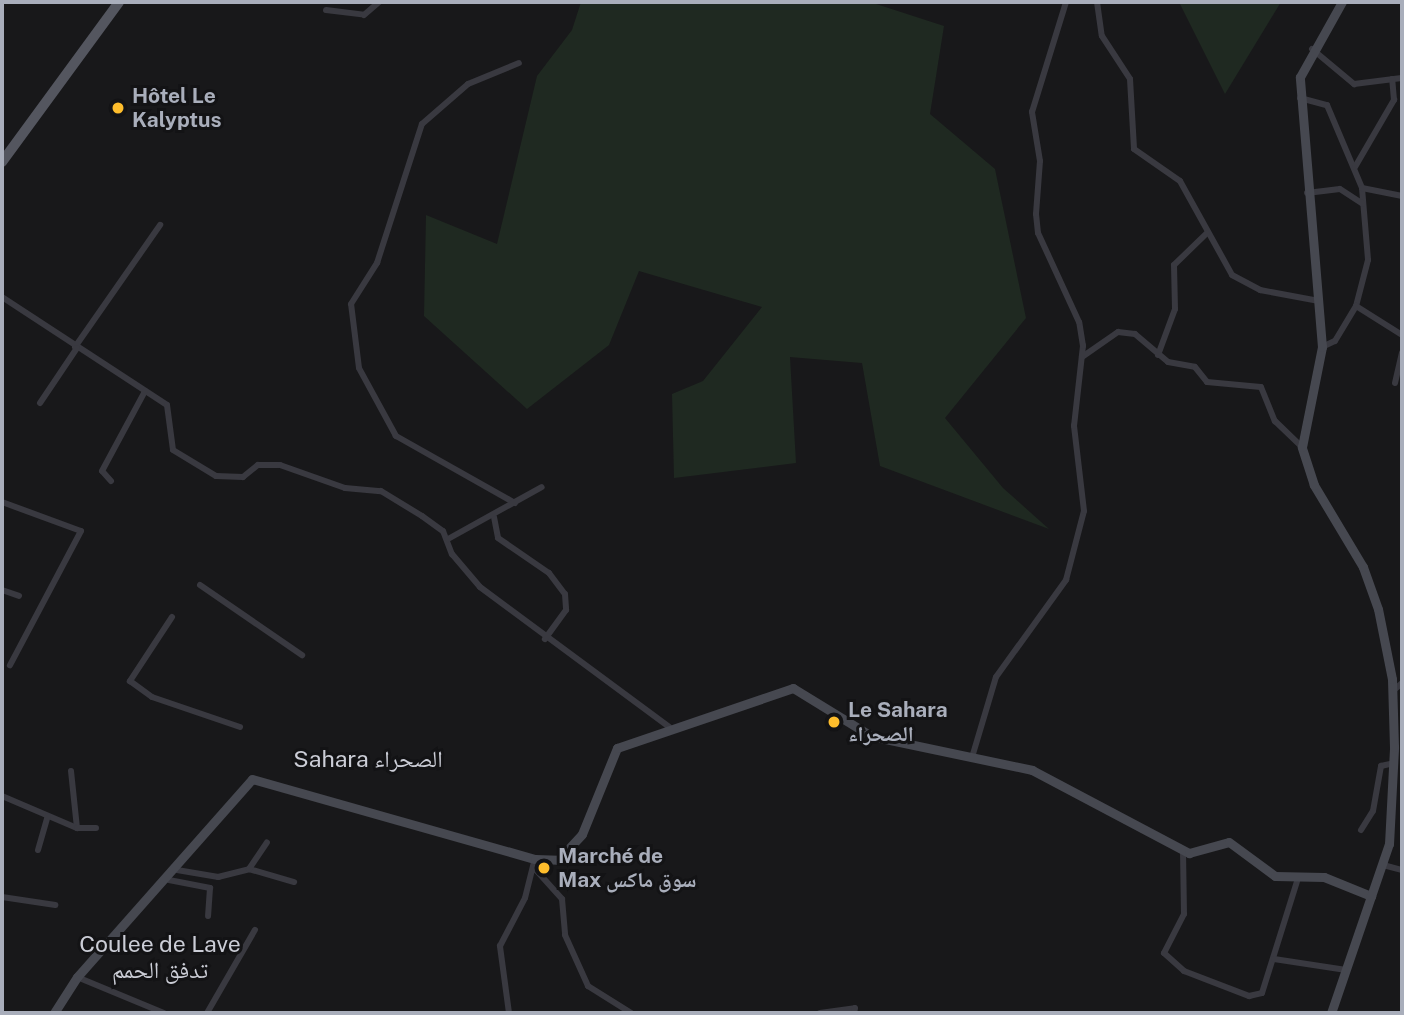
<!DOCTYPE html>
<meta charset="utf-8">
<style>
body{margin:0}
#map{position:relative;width:1404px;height:1015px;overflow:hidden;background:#18181a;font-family:"Public Sans","Noto Naskh Arabic",sans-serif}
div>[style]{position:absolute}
.green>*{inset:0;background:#1f2921}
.minor>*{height:6px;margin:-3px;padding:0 3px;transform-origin:3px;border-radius:3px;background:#393940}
.secondary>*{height:9px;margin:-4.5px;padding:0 4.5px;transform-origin:4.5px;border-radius:4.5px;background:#464850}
.primary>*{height:10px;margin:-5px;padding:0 5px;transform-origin:5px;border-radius:5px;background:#54565f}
.dots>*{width:19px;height:19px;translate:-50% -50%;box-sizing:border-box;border:4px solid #131315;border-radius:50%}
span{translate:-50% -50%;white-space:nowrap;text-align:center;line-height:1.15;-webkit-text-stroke:6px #131315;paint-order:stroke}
.poi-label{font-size:21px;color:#a9aebb;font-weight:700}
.left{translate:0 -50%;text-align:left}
.neighbourhood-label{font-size:23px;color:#cbcdd6}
.frame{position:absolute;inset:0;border:4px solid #a9aebb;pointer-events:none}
</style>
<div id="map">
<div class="green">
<div style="clip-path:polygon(581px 2px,870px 2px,944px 26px,930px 114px,995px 169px,1026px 318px,945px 418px,1003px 488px,1049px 529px,880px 466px,862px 363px,790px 357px,796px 463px,674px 478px,672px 394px,703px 381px,762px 307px,639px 271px,609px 345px,527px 409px,424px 316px,426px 215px,497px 244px,537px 76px,572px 30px)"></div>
<div style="clip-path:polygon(1179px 2px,1281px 2px,1225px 94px)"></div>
</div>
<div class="minor">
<div style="left:1097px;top:2px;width:34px;rotate:82deg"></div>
<div style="left:1102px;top:36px;width:51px;rotate:56.9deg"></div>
<div style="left:1130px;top:79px;width:70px;rotate:86.7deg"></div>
<div style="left:1134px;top:149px;width:56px;rotate:34.8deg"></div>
<div style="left:1180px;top:181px;width:107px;rotate:61deg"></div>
<div style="left:1232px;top:275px;width:32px;rotate:28deg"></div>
<div style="left:1260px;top:290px;width:60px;rotate:10.6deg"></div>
<div style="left:326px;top:10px;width:38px;rotate:7deg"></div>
<div style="left:364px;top:15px;width:20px;rotate:-41deg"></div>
<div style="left:1312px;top:49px;width:55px;rotate:39.8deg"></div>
<div style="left:1354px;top:84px;width:48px;rotate:-7.1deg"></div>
<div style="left:1300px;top:98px;width:28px;rotate:15deg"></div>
<div style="left:1327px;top:105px;width:90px;rotate:67.1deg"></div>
<div style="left:1362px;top:188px;width:72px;rotate:85.2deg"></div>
<div style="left:1368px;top:260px;width:48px;rotate:104.6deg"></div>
<div style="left:1355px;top:167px;width:78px;rotate:-59.8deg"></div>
<div style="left:1394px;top:100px;width:21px;rotate:-95deg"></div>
<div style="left:1362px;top:188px;width:41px;rotate:11.3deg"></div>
<div style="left:1307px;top:193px;width:33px;rotate:-7deg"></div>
<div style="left:1340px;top:189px;width:27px;rotate:33deg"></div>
<div style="left:2px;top:297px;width:197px;rotate:33.2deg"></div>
<div style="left:167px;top:405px;width:45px;rotate:82.4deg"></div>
<div style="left:173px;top:450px;width:50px;rotate:31.2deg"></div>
<div style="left:216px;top:476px;width:27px;rotate:2deg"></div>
<div style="left:243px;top:477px;width:19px;rotate:-39deg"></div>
<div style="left:258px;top:465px;width:22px"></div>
<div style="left:280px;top:465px;width:69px;rotate:19.5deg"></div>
<div style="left:345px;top:488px;width:36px;rotate:5deg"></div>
<div style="left:381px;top:491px;width:48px;rotate:31.4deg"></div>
<div style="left:422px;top:516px;width:26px;rotate:36deg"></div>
<div style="left:443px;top:531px;width:25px;rotate:69deg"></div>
<div style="left:452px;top:554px;width:43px;rotate:49.7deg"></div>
<div style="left:480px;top:587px;width:235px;rotate:36.5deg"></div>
<div style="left:75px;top:347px;width:149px;rotate:-55.1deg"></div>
<div style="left:1322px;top:347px;width:14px;rotate:-25deg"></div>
<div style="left:1335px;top:341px;width:41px;rotate:-59deg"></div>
<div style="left:1356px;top:306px;width:54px;rotate:32.2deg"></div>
<div style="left:1158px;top:355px;width:49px;rotate:-69.7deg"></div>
<div style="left:1175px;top:309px;width:44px;rotate:-91.3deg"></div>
<div style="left:1174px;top:265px;width:45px;rotate:-44.1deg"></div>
<div style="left:1082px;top:357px;width:44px;rotate:-34.8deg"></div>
<div style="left:1118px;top:332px;width:17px;rotate:7deg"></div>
<div style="left:1135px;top:334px;width:43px;rotate:40.3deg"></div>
<div style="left:1168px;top:362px;width:27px;rotate:10deg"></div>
<div style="left:1195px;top:367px;width:19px;rotate:51deg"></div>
<div style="left:1207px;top:382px;width:54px;rotate:5.3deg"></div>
<div style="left:1261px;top:387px;width:37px;rotate:68deg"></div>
<div style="left:1275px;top:421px;width:37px;rotate:44deg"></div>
<div style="left:1395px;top:383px;width:31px;rotate:-77deg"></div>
<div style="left:40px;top:403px;width:66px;rotate:-56.1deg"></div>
<div style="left:111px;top:481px;width:13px;rotate:-132deg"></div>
<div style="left:102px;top:471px;width:91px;rotate:-61.7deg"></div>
<div style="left:2px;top:502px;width:84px;rotate:20.2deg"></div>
<div style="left:81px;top:531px;width:152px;rotate:117.9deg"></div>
<div style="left:515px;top:503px;width:137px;rotate:-150.6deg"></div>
<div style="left:396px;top:436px;width:77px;rotate:-118.6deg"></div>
<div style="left:359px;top:368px;width:64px;rotate:-97.1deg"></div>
<div style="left:351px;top:304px;width:49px;rotate:-57.6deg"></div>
<div style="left:377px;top:263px;width:146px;rotate:-72.1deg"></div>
<div style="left:422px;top:124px;width:61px;rotate:-41deg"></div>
<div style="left:468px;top:84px;width:55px;rotate:-22.4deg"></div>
<div style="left:494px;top:517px;width:21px;rotate:79deg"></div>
<div style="left:498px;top:538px;width:62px;rotate:34.5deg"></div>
<div style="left:549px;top:573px;width:26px;rotate:53deg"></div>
<div style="left:565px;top:594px;width:16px;rotate:86deg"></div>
<div style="left:566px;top:610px;width:36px;rotate:126deg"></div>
<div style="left:448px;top:539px;width:107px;rotate:-29deg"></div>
<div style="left:200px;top:585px;width:124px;rotate:34.5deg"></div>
<div style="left:2px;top:590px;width:18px;rotate:19deg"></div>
<div style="left:172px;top:617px;width:77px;rotate:123.3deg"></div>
<div style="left:130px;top:681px;width:27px;rotate:36deg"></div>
<div style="left:152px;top:697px;width:93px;rotate:18.8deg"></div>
<div style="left:1394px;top:690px;width:11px;rotate:-41deg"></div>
<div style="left:973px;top:754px;width:80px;rotate:-73.4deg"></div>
<div style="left:996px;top:677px;width:120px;rotate:-54.2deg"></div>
<div style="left:1066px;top:580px;width:71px;rotate:-75.4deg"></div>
<div style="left:1084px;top:511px;width:86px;rotate:-96.7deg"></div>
<div style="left:1074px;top:426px;width:81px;rotate:-83.6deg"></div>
<div style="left:1083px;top:346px;width:24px;rotate:-99deg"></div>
<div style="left:1079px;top:322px;width:98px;rotate:-114.7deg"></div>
<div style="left:1038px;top:233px;width:19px;rotate:-96deg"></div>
<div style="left:1036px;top:214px;width:53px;rotate:-85.7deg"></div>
<div style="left:1040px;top:161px;width:50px;rotate:-99.3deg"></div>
<div style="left:1032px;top:112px;width:115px;rotate:-72.8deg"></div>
<div style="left:71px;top:771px;width:57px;rotate:84deg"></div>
<div style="left:2px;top:796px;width:82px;rotate:23.1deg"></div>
<div style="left:77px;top:828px;width:19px"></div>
<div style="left:1361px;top:830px;width:22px;rotate:-58deg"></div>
<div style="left:1373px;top:811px;width:46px;rotate:-79.9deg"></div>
<div style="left:1381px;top:766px;width:13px;rotate:-13deg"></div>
<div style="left:38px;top:850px;width:35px;rotate:-74deg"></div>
<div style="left:1183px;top:851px;width:63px;rotate:89.1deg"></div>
<div style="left:1184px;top:914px;width:44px;rotate:117.1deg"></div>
<div style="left:1164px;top:953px;width:27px;rotate:42deg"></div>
<div style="left:1184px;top:971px;width:70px;rotate:21deg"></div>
<div style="left:1249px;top:996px;width:13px;rotate:-13deg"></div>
<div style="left:1262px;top:993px;width:121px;rotate:-72.6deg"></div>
<div style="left:535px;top:859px;width:11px;rotate:85deg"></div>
<div style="left:536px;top:870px;width:39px;rotate:48deg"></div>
<div style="left:562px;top:899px;width:36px;rotate:85deg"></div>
<div style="left:565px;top:935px;width:56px;rotate:65.7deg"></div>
<div style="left:588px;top:986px;width:51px;rotate:32.1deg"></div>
<div style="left:1383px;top:865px;width:20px;rotate:15deg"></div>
<div style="left:249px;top:869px;width:47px;rotate:16.1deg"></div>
<div style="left:177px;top:870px;width:42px;rotate:9.7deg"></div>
<div style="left:218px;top:877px;width:32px;rotate:-14deg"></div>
<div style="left:249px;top:869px;width:32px;rotate:-56deg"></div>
<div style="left:169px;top:880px;width:42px;rotate:11deg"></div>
<div style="left:210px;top:888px;width:28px;rotate:94deg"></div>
<div style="left:2px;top:897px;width:54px;rotate:8.6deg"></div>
<div style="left:1274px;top:959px;width:73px;rotate:8.7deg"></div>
<div style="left:77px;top:977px;width:94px;rotate:22.5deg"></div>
<div style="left:207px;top:1013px;width:96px;rotate:-60deg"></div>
<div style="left:509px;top:1013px;width:68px;rotate:-97.7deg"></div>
<div style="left:500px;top:946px;width:54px;rotate:-62.5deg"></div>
<div style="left:525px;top:898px;width:38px;rotate:-76deg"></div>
<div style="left:820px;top:1013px;width:35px;rotate:-8deg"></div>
<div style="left:855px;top:1008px;width:5px;rotate:101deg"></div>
</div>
<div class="secondary">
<div style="left:54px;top:1013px;width:43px;rotate:-57.4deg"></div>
<div style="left:77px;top:977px;width:264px;rotate:-48.5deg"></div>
<div style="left:252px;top:779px;width:294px;rotate:15.8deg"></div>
<div style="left:535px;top:859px;width:23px;rotate:2deg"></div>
<div style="left:558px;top:860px;width:35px;rotate:-47deg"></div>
<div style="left:582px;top:834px;width:93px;rotate:-67.9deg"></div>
<div style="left:617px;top:748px;width:186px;rotate:-18.8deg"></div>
<div style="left:793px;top:688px;width:92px;rotate:31.6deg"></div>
<div style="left:871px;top:736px;width:165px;rotate:11.9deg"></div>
<div style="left:1032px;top:770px;width:178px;rotate:27.9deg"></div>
<div style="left:1189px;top:853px;width:41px;rotate:-15.4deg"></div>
<div style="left:1229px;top:842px;width:57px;rotate:36.5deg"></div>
<div style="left:1275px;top:876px;width:49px;rotate:1.2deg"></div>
<div style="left:1324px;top:877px;width:51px;rotate:22deg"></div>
<div style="left:1331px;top:1013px;width:179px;rotate:-71.1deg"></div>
<div style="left:1389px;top:844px;width:97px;rotate:-87deg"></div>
<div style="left:1394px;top:747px;width:68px;rotate:-91.7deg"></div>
<div style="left:1392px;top:679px;width:71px;rotate:-101.3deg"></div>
<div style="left:1378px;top:609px;width:45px;rotate:-109.7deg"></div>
<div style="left:1363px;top:567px;width:96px;rotate:-120.9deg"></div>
<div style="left:1314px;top:485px;width:40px;rotate:-108deg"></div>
<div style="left:1302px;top:447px;width:102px;rotate:-78.7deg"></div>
<div style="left:1322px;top:347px;width:271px;rotate:-94.7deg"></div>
<div style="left:1300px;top:77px;width:86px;rotate:-60.8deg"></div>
</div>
<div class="primary">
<div style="left:2px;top:162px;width:198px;rotate:-53.8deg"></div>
</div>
<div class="dots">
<div style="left:118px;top:108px;background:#febd2c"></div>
<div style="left:834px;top:722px;background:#febd2c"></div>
<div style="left:544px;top:868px;background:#febd2c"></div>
</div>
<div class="poi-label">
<span class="left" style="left:132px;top:108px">Hôtel Le<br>Kalyptus</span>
<span class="left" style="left:848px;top:722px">Le Sahara<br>الصحراء</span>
<span class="left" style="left:558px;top:868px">Marché de<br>Max سوق ماكس</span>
</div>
<div class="neighbourhood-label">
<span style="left:368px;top:759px">Sahara الصحراء</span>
<span style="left:160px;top:957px">Coulee de Lave<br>تدفق الحمم</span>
</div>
<div class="frame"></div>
</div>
